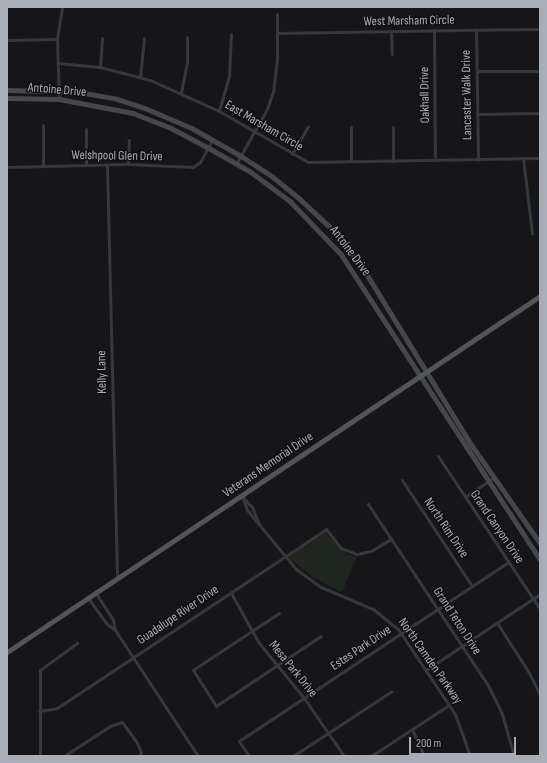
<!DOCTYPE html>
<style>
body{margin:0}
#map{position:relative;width:547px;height:763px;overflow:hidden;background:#161618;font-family:"Sofia Sans Condensed",sans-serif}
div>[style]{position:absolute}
.green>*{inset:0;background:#1e261f}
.street>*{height:3px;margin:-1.5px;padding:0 1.5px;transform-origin:1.5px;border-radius:1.5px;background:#37383d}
.secondary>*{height:4.5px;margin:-2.25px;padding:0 2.25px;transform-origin:2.25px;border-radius:2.25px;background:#45474d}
.primary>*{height:5px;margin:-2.5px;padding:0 2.5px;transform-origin:2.5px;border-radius:2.5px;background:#53555c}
span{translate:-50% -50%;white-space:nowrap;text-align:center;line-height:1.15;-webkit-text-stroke:3px #111113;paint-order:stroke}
.street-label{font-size:13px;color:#a8adb8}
.frame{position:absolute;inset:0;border:8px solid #a8adb8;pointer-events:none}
.scale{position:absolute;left:409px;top:737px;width:107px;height:18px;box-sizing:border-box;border:2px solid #a8adb8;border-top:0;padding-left:5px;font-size:12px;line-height:14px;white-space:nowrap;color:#a8adb8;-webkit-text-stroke:3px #111113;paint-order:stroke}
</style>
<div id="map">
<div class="green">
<div style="clip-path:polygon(325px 533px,347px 554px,357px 557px,342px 592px,312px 577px,288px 557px)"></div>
</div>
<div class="street">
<div style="left:476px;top:29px;width:131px;rotate:89.1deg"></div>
<div style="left:434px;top:30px;width:130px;rotate:89.6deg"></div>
<div style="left:391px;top:31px;width:23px;rotate:88deg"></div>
<div style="left:278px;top:33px;width:262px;rotate:-0.9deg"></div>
<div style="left:7px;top:40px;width:50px;rotate:-1.1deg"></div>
<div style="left:58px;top:63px;width:42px;rotate:5.4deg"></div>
<div style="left:100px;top:67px;width:52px;rotate:14.6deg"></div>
<div style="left:150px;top:80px;width:76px;rotate:24.2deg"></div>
<div style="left:219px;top:111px;width:103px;rotate:29.8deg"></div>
<div style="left:308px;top:162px;width:232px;rotate:-1deg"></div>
<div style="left:100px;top:67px;width:29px;rotate:-86deg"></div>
<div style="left:477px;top:71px;width:63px"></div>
<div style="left:140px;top:77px;width:39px;rotate:-84deg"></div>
<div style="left:181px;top:93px;width:32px;rotate:-79deg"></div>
<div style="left:187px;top:62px;width:25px;rotate:-90deg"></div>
<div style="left:59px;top:99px;width:60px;rotate:-91.9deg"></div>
<div style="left:57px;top:39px;width:32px;rotate:-81deg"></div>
<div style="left:219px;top:111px;width:36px;rotate:-74deg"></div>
<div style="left:229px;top:76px;width:42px;rotate:-87.3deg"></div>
<div style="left:478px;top:114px;width:62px;rotate:-0.9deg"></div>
<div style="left:351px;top:127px;width:34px;rotate:90deg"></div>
<div style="left:393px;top:127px;width:34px;rotate:90deg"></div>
<div style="left:86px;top:129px;width:36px;rotate:90deg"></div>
<div style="left:292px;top:154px;width:32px;rotate:-60deg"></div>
<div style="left:523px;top:158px;width:76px;rotate:83.2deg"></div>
<div style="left:128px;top:164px;width:24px;rotate:-88deg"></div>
<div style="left:236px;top:164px;width:63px;rotate:-60.6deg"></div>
<div style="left:267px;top:109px;width:18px;rotate:-71deg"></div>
<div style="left:273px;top:92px;width:33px;rotate:-83deg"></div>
<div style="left:277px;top:59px;width:45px;rotate:-90deg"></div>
<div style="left:107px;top:165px;width:413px;rotate:88.6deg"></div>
<div style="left:43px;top:166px;width:41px;rotate:-90deg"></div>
<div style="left:7px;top:167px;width:121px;rotate:-1.4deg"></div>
<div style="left:128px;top:164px;width:65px;rotate:2.6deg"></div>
<div style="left:193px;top:167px;width:9px;rotate:-36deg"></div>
<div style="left:200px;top:162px;width:25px;rotate:-61deg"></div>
<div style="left:438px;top:456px;width:184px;rotate:56.3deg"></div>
<div style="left:402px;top:480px;width:127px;rotate:56.6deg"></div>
<div style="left:242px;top:496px;width:15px;rotate:70deg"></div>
<div style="left:247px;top:510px;width:77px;rotate:50.3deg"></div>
<div style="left:296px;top:569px;width:31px;rotate:36deg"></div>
<div style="left:321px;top:587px;width:56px;rotate:22.9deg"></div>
<div style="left:373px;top:609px;width:32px;rotate:39deg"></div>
<div style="left:398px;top:629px;width:102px;rotate:56.2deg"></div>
<div style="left:455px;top:714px;width:45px;rotate:70.3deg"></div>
<div style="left:242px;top:496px;width:15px;rotate:48deg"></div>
<div style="left:252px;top:507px;width:18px;rotate:68deg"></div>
<div style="left:465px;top:497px;width:36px;rotate:-34deg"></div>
<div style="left:368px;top:504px;width:219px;rotate:56.5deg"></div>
<div style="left:489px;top:687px;width:30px;rotate:64deg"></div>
<div style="left:502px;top:714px;width:44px;rotate:74.1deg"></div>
<div style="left:95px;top:592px;width:33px;rotate:57deg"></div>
<div style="left:113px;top:620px;width:10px;rotate:79deg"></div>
<div style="left:115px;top:630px;width:151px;rotate:56.6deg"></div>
<div style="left:231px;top:593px;width:57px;rotate:60.8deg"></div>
<div style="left:259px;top:643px;width:71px;rotate:50.7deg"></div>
<div style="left:304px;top:698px;width:70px;rotate:55.4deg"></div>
<div style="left:88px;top:598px;width:32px;rotate:54deg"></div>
<div style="left:107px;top:624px;width:10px;rotate:37deg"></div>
<div style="left:279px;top:613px;width:103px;rotate:146.5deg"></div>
<div style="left:193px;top:670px;width:43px;rotate:57.4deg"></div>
<div style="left:216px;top:706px;width:126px;rotate:-33.7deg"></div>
<div style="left:497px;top:623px;width:57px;rotate:57.1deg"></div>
<div style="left:528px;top:671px;width:27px;rotate:63deg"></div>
<div style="left:426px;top:670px;width:137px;rotate:-33.7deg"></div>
<div style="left:39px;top:711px;width:18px;rotate:-9deg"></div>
<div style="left:57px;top:708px;width:323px;rotate:-33.6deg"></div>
<div style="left:326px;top:529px;width:24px;rotate:52deg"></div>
<div style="left:341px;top:548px;width:17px;rotate:21deg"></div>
<div style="left:357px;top:554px;width:14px;rotate:-12deg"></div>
<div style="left:371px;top:551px;width:23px;rotate:-31deg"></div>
<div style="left:412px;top:729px;width:30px;rotate:66deg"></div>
<div style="left:40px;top:756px;width:86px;rotate:-90deg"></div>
<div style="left:40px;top:670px;width:46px;rotate:-36.1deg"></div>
<div style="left:64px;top:756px;width:55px;rotate:-33.1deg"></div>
<div style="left:110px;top:726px;width:13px;rotate:-18deg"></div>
<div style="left:122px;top:722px;width:26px;rotate:54deg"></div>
<div style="left:137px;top:743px;width:10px;rotate:66deg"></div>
<div style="left:141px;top:752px;width:4px;rotate:117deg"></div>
<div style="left:249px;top:756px;width:18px;rotate:-124deg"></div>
<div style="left:239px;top:741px;width:323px;rotate:-33.6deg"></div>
<div style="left:293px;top:756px;width:118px;rotate:-33.3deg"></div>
<div style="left:371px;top:756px;width:93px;rotate:-33.2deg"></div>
</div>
<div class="secondary">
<div style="left:7px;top:90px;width:72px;rotate:1.6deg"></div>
<div style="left:79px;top:92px;width:39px;rotate:10deg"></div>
<div style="left:117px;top:99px;width:29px;rotate:18deg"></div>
<div style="left:145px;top:108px;width:51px;rotate:23.1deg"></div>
<div style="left:192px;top:128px;width:56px;rotate:29.7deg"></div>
<div style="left:241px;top:156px;width:38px;rotate:33deg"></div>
<div style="left:273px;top:177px;width:35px;rotate:39deg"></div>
<div style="left:300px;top:199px;width:40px;rotate:43deg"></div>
<div style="left:329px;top:226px;width:48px;rotate:50deg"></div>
<div style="left:360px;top:263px;width:212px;rotate:58.5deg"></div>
<div style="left:471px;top:444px;width:121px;rotate:55.1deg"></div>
<div style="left:7px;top:98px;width:52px;rotate:1.1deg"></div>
<div style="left:59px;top:99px;width:75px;rotate:10.7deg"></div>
<div style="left:133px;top:113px;width:41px;rotate:21.5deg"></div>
<div style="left:171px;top:128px;width:43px;rotate:27.8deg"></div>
<div style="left:209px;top:148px;width:48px;rotate:29.7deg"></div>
<div style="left:251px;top:172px;width:49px;rotate:36.6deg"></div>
<div style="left:290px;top:201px;width:74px;rotate:46.1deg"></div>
<div style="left:341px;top:254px;width:364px;rotate:56.9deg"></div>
</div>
<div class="primary">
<div style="left:7px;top:652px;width:641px;rotate:-33.74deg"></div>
</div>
<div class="street-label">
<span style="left:409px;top:21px;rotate:-1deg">West Marsham Circle</span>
<span style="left:57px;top:90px;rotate:5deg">Antoine Drive</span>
<span style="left:425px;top:95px;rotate:-91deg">Oakhall Drive</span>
<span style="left:467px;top:95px;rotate:-91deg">Lancaster Walk Drive</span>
<span style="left:264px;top:126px;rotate:30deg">East Marsham Circle</span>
<span style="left:117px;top:156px;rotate:1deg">Welshpool Glen Drive</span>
<span style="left:350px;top:251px;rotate:53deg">Antoine Drive</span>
<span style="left:102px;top:372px;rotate:-91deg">Kelly Lane</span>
<span style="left:268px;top:465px;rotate:-34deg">Veterans Memorial Drive</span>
<span style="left:497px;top:527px;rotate:56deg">Grand Canyon Drive</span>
<span style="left:446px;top:528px;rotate:56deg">North Rim Drive</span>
<span style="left:178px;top:615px;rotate:-34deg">Guadalupe River Drive</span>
<span style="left:457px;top:621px;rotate:57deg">Grand Teton Drive</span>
<span style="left:361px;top:648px;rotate:-34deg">Estes Park Drive</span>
<span style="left:430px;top:661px;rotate:55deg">North Camden Parkway</span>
<span style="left:293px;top:669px;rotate:51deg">Mesa Park Drive</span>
</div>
<div class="frame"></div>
<div class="scale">200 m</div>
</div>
